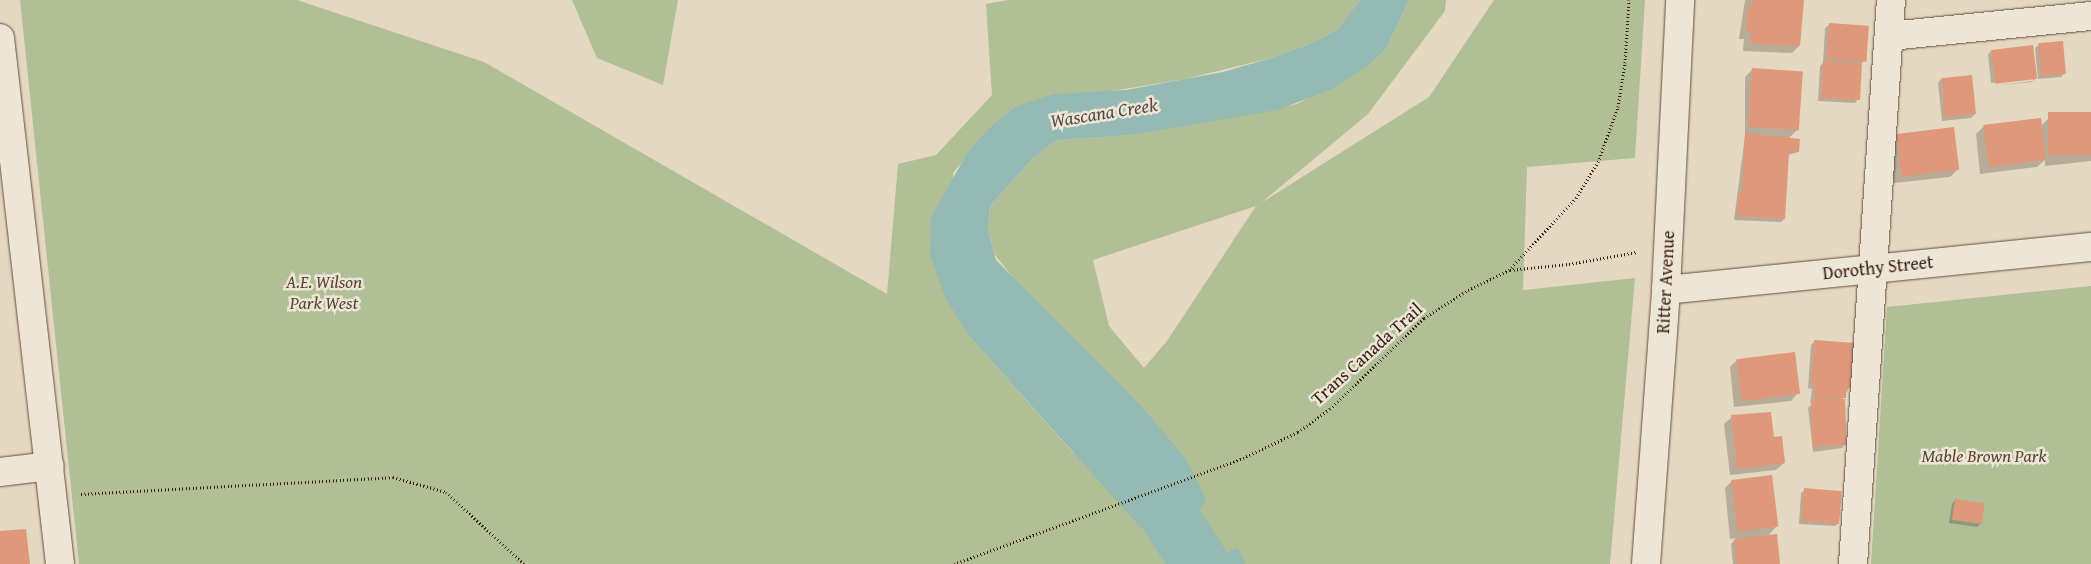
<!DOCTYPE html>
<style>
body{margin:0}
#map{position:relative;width:2091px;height:564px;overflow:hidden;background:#e4d8c0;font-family:"Gentium Book Plus",serif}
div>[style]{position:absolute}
.green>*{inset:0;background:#b0bf95}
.water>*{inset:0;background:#95b9b3}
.shadow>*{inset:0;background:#0003}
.river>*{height:58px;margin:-29px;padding:0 29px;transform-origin:29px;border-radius:29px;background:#95b9b3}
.building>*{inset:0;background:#e0987a;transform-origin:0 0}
.path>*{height:3px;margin-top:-1.5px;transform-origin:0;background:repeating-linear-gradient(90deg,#391d11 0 1px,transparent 0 3.5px)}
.roads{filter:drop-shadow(0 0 1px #644c3d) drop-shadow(0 0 1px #644c3d)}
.minor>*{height:28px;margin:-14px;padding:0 14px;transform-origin:14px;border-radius:14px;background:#ede6d6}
span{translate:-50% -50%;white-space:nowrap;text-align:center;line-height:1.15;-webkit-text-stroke:5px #ede6d6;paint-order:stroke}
.street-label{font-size:18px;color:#391d11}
.park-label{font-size:18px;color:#574632;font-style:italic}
.water-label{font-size:19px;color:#554c42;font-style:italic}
</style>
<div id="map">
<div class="green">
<div style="clip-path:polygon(evenodd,20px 0,297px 0,484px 62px,887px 294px,898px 164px,936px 155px,992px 95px,986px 4px,1008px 0,1360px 0,1337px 30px,1312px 43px,1271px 58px,1185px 79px,1014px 107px,992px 125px,953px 173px,970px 337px,1074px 454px,1090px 355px,1023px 290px,995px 255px,988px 231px,990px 206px,1034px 157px,1057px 140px,1132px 135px,1297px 104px,1364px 68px,1386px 49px,1409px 0,1446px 0,1445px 11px,1368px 114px,1261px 203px,1429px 97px,1494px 0,1645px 0,1635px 158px,1527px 167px,1523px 290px,1635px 278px,1610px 564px,79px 564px,20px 0,1256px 206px,1167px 341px,1144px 368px,1109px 326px,1093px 260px,1256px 206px)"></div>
<div style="clip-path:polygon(572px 0,678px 0,663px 85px,597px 58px)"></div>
<div style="clip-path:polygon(2091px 286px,2091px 564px,1871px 564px,1887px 307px)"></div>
</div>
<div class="water">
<div style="clip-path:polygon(1360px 0,1409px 0,1386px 49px,1365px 68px,1330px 90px,1277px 110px,1132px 135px,1057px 140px,1034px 157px,990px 206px,988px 231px,996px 260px,1142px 407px,1186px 459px,1206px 499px,1189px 526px,1166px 536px,1140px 527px,970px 337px,945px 297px,930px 255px,931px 218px,967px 153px,992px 125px,1014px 107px,1054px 94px,1126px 90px,1223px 72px,1271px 58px,1312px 43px,1337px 30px)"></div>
<div style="clip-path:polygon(1238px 548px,1245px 564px,1199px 564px,1200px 564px)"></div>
</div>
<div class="shadow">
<div style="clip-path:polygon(1745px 0,1802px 0,1799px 46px,1792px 53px,1743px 51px,1744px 39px,1739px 39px)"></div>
<div style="clip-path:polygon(1829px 25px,1866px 60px,1860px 64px,1858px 99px,1855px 103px,1818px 101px,1820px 66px,1823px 63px,1825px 28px)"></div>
<div style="clip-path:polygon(2039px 45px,2065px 73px,2061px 77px,2038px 79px,2035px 48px)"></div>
<div style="clip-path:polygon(1992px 50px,2035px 79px,2032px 82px,1992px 86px,2033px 81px,2033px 78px,1991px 83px,1988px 54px)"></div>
<div style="clip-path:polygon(1752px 70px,1798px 129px,1788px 139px,1798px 152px,1788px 155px,1784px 219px,1781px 222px,1734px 220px,1745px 136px,1745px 77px)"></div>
<div style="clip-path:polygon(1941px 79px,1975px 114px,1971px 118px,1942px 121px,1938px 83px)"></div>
<div style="clip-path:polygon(2091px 114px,2091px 161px,2045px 166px,2045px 160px,2037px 167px,1980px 174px,1976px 134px,1983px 127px,2041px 126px,2048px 119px)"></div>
<div style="clip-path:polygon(1896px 135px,1958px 169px,1950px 177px,1894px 183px,1889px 143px)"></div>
<div style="clip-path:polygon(1815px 341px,1850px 387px,1841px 401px,1845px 444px,1842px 448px,1813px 452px,1808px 408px,1813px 403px,1810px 403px,1812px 389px,1808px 388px,1811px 345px)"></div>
<div style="clip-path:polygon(1737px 360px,1798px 393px,1791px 401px,1734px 407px,1730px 367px)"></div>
<div style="clip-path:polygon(1732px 417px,1773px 439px,1784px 463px,1776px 470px,1730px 475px,1724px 424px)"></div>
<div style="clip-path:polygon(1732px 481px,1776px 527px,1767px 537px,1779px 564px,1733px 564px,1731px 544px,1736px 538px,1730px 539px,1725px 488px)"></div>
<div style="clip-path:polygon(1805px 490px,1839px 523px,1835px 526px,1799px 524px,1801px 493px)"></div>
<div style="clip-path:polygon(1955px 500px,1981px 523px,1977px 527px,1949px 523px,1952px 504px)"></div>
</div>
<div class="river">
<div style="left:1136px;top:465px;width:118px;rotate:57.1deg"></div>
</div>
<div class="building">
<div style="clip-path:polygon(1752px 0,1804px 0,1800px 46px,1750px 44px,1751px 32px,1746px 32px,1748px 7px,1752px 7px)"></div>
<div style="left:1829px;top:23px;width:40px;height:36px;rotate:4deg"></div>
<div style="left:2063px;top:41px;width:33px;height:25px;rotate:85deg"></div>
<div style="left:2033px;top:45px;width:34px;height:42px;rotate:83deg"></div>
<div style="left:1823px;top:61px;width:39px;height:37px;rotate:3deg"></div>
<div style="left:1752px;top:68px;width:51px;height:59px;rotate:4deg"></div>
<div style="left:1972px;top:75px;width:39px;height:31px;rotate:84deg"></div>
<div style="left:2091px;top:112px;width:43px;height:43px;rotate:90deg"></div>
<div style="left:2041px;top:118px;width:42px;height:58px;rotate:83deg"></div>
<div style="left:1954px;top:127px;width:43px;height:58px;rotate:83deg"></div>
<div style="clip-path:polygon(1745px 133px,1800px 139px,1799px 152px,1789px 152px,1785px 219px,1737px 216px,1738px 193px,1742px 193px)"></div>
<div style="clip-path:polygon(1814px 340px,1855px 343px,1851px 388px,1846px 388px,1846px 398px,1814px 400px,1815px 386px,1811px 385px)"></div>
<div style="left:1795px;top:352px;width:42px;height:59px;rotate:83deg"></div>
<div style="left:1845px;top:399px;width:46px;height:34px;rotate:88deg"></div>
<div style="clip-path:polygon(1771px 412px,1774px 437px,1782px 436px,1785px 463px,1737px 469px,1731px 415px)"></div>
<div style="left:1772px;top:475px;width:52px;height:41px;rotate:83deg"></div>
<div style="left:1804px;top:488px;width:38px;height:33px;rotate:5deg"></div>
<div style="left:1955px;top:499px;width:30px;height:21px;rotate:8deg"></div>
<div style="clip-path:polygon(26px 529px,30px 564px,0 564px,0 531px)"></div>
<div style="clip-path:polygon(1777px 534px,1780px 564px,1737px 564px,1734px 539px)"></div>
</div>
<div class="path">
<div style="left:1510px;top:270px;width:59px;rotate:-5.8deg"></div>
<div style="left:1569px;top:264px;width:69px;rotate:-10deg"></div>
<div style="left:81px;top:494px;width:312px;rotate:-3.1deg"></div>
<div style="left:393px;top:477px;width:55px;rotate:15.8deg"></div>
<div style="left:446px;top:492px;width:106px;rotate:42.7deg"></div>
<div style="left:954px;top:564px;width:308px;rotate:-20.1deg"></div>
<div style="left:1243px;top:458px;width:61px;rotate:-25.3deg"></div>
<div style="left:1298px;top:432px;width:39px;rotate:-36deg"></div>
<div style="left:1330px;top:409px;width:131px;rotate:-44.1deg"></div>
<div style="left:1424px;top:318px;width:52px;rotate:-32.5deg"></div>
<div style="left:1468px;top:290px;width:46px;rotate:-26deg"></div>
<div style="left:1509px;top:270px;width:98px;rotate:-47.1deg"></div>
<div style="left:1576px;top:198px;width:42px;rotate:-58.6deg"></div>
<div style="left:1598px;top:162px;width:59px;rotate:-70deg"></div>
<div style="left:1618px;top:107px;width:45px;rotate:-81deg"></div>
<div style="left:1625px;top:63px;width:63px;rotate:-86.4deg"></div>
</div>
<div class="roads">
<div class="minor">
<div style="left:1890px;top:36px;width:202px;rotate:-5.7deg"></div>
<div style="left:0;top:38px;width:529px;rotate:83.49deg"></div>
<div style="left:1666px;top:290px;width:427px;rotate:-5.8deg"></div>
<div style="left:0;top:472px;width:50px;rotate:-6.8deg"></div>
<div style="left:1646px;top:564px;width:275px;rotate:-85.8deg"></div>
<div style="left:1666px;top:290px;width:290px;rotate:-87.2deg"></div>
<div style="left:1853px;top:564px;width:565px;rotate:-86.15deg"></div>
</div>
</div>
<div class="street-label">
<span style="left:1878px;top:268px;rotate:-6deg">Dorothy Street</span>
<span style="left:1666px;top:282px;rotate:-87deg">Ritter Avenue</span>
<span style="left:1367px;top:354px;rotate:-42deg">Trans Canada Trail</span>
</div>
<div class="park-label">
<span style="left:324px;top:293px">A.E. Wilson<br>Park West</span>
<span style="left:1984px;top:456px">Mable Brown Park</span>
</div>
<div class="water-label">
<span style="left:1104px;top:113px;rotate:-9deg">Wascana Creek</span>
</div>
</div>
